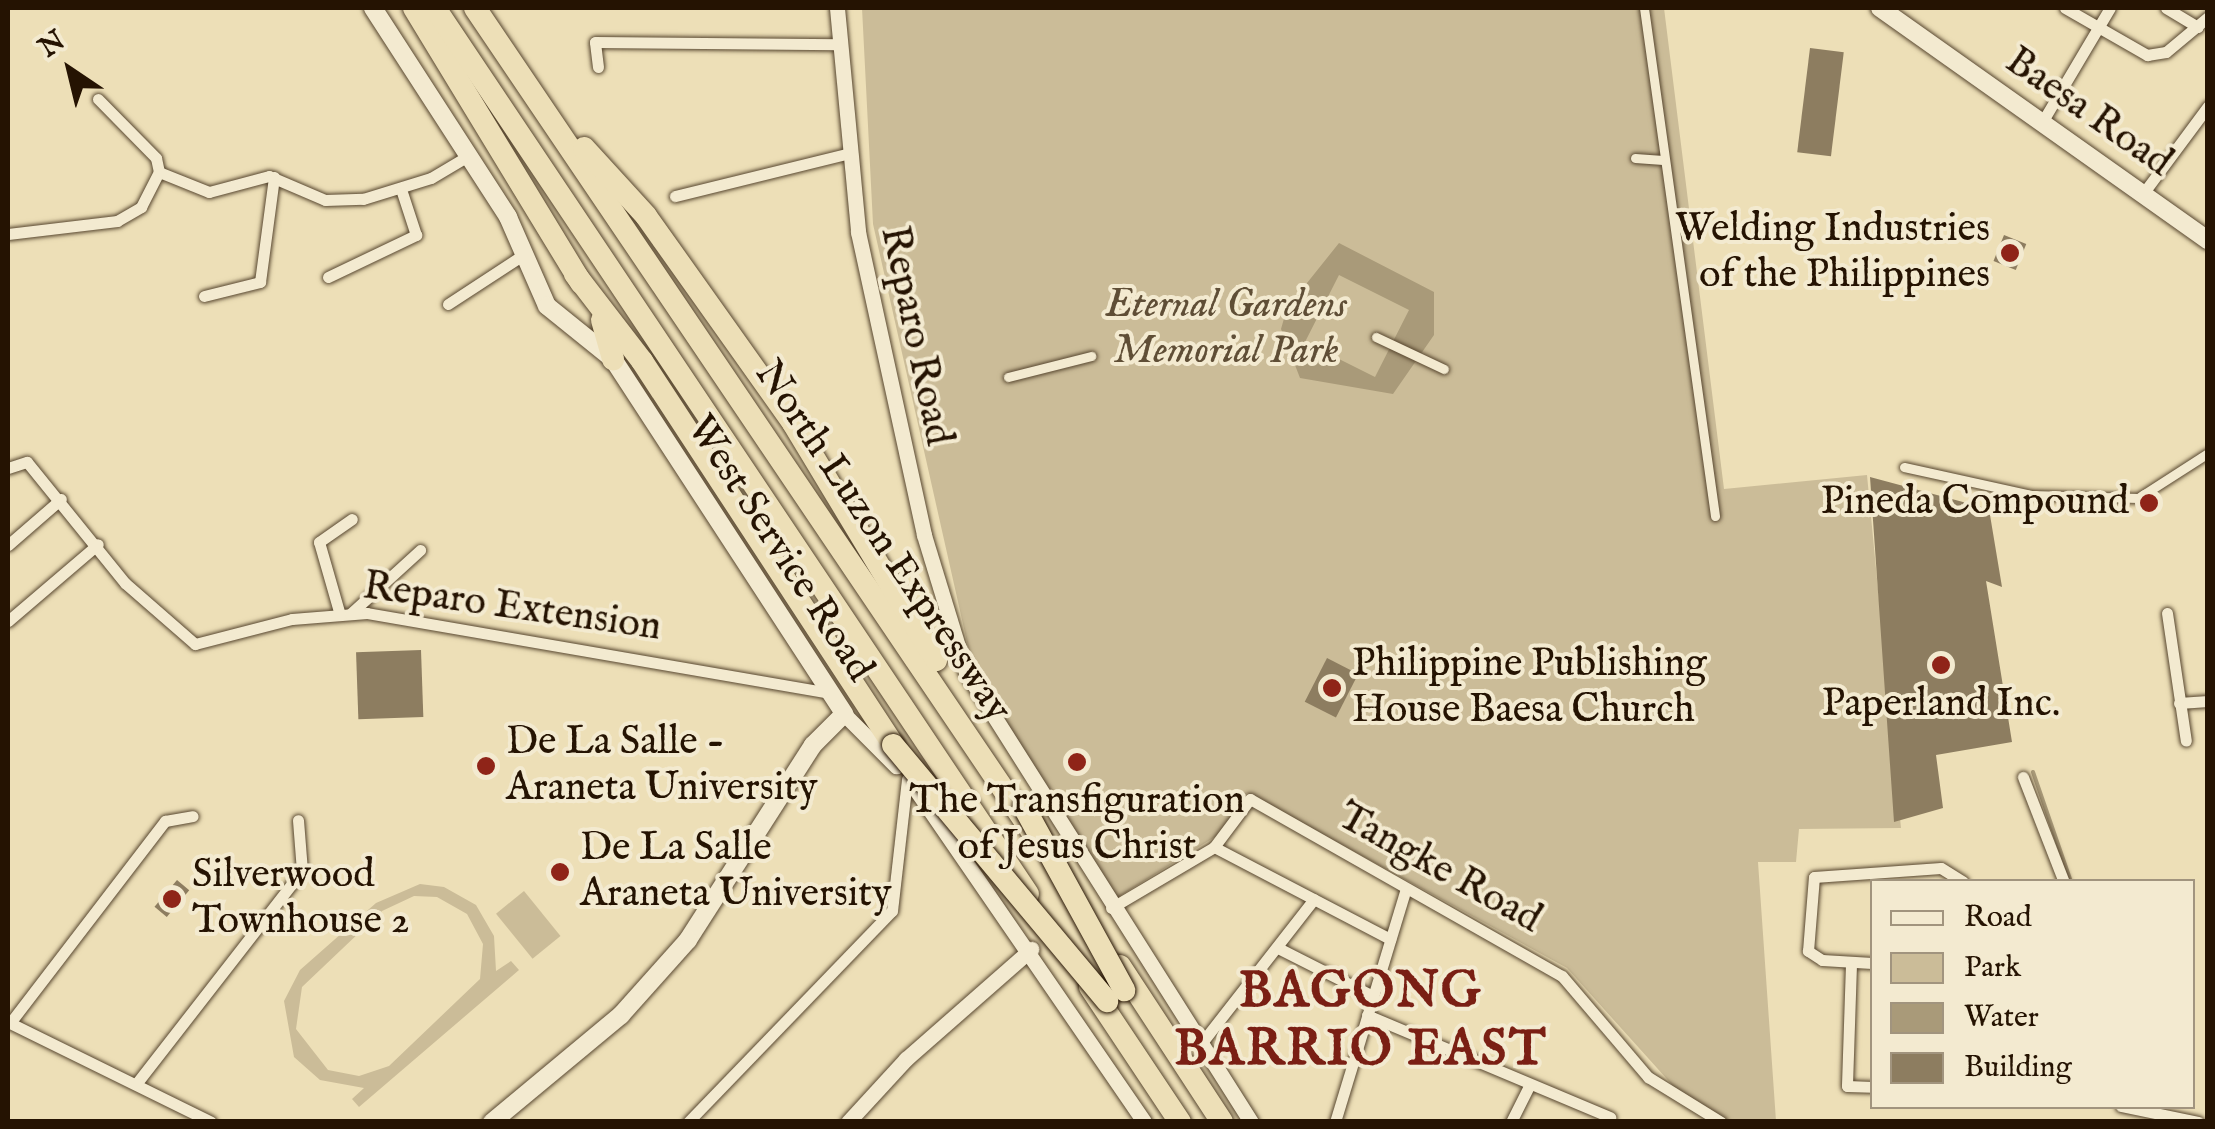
<!DOCTYPE html>
<style>
body{margin:0}
#map{position:relative;width:2215px;height:1129px;overflow:hidden;background:#eddfb7;font-family:"IM FELL English",serif}
div>[style]{position:absolute}
.green>*{inset:0;background:#cbbc98;transform-origin:0 0}
.water>*{inset:0;background:#a99a79}
.stream>*{height:4px;margin:-2px;padding:0 2px;transform-origin:2px;border-radius:2px;background:#a99a79}
.building>*{inset:0;background:#8d7d60;transform-origin:0 0}
.roads{filter:drop-shadow(0 0 2px #57462f) drop-shadow(0 0 2px #57462f)}
.pedestrian>*{height:9px;margin:-4.5px;padding:0 4.5px;transform-origin:4.5px;border-radius:4.5px;background:#f3ead0}
.minor>*{height:11px;margin:-5.5px;padding:0 5.5px;transform-origin:5.5px;border-radius:5.5px;background:#f3ead0}
.tertiary>*{height:15px;margin:-7.5px;padding:0 7.5px;transform-origin:7.5px;border-radius:7.5px;background:#f3ead0}
.secondary>*{height:18px;margin:-9px;padding:0 9px;transform-origin:9px;border-radius:9px;background:#f3ead0}
.motorway>*{height:22px;margin:-11px;padding:0 11px;transform-origin:11px;border-radius:11px;background:#eddfb7}
.bridges{filter:drop-shadow(0 0 2px #251302) drop-shadow(0 0 2px #251302)}
.motorway-bridge>*{height:22px;margin:-11px;padding:0 11px;transform-origin:11px;border-radius:11px;background:#eddfb7}
.dots>*{width:28px;height:28px;translate:-50% -50%;box-sizing:border-box;border:5px solid #f3ead0;border-radius:50%}
span{translate:-50% -50%;white-space:nowrap;text-align:center;line-height:1.15;-webkit-text-stroke:8px #f3ead0;paint-order:stroke}
.street-label{font-size:40px;color:#251302}
.poi-label{font-size:40px;color:#251302}
.right{translate:-100% -50%;text-align:right}
.left{translate:0 -50%;text-align:left}
.park-label{font-size:40px;color:#5f4e36;font-style:italic}
.district-label{font-size:50px;color:#7a1f14;font-weight:700;letter-spacing:2.5px}
.frame{position:absolute;inset:0;border:10px solid #251302;pointer-events:none}
.legend{position:absolute;left:1870px;top:879px;width:325px;height:230px;box-sizing:border-box;background:#f3ead0;border:2px solid #a1947e;margin:0;padding:12px 18px;list-style:none;font-size:30px;color:#251302}
.legend li{display:flex;align-items:center;gap:20px;height:50px}
.legend b{width:50px;border:2px solid #a1947e}
.north{position:absolute;left:20px;top:20px;width:100px;height:100px;-webkit-text-stroke:8px #f3ead0;paint-order:stroke;rotate:325deg;font-size:28px;font-weight:700;line-height:40px;text-align:center;color:#251302}
.north::after{content:'';display:block;margin:auto;width:35px;height:45px;background:#251302;clip-path:polygon(50% 0,100% 100%,50% 72%,0 100%)}
</style>
<div id="map">
<div class="green">
<div style="clip-path:polygon(862px 8px,1664px 8px,1724px 489px,1867px 475px,1901px 828px,1799px 829px,1796px 862px,1758px 862px,1776px 1121px,1729px 1121px,1675px 1088px,1567px 968px,1247px 793px,1218px 835px,1115px 899px,974px 673px,873px 224px)"></div>
<div style="clip-path:polygon(evenodd,420px 884px,444px 887px,476px 905px,494px 936px,496px 971px,511px 961px,519px 970px,359px 1107px,352px 1099px,364px 1088px,320px 1080px,294px 1057px,284px 1001px,300px 970px,376px 903px,420px 884px,414px 896px,437px 897px,467px 914px,483px 944px,480px 979px,389px 1066px,359px 1076px,328px 1070px,296px 1029px,302px 987px,382px 911px,414px 896px)"></div>
<div style="left:524px;top:891px;width:58px;height:36px;rotate:51deg"></div>
</div>
<div class="water">
<div style="clip-path:polygon(evenodd,1339px 243px,1434px 292px,1434px 335px,1393px 394px,1300px 378px,1281px 329px,1287px 308px,1339px 243px,1339px 275px,1409px 310px,1375px 377px,1305px 342px,1339px 275px)"></div>
</div>
<div class="stream">
<div style="left:2033px;top:772px;width:116px;rotate:70.9deg"></div>
</div>
<div class="building">
<div style="left:1810px;top:48px;width:34px;height:105px;rotate:7deg"></div>
<div style="left:2004px;top:235px;width:24px;height:28px;rotate:22deg"></div>
<div style="clip-path:polygon(1870px 477px,1989px 509px,2002px 587px,1986px 581px,2012px 742px,1936px 755px,1943px 808px,1894px 822px)"></div>
<div style="left:421px;top:650px;width:67px;height:65px;rotate:88deg"></div>
<div style="left:1327px;top:658px;width:35px;height:49px;rotate:27deg"></div>
<div style="left:177px;top:880px;width:16px;height:35px;rotate:40deg"></div>
</div>
<div class="roads">
<div class="pedestrian">
<div style="left:1644px;top:8px;width:513px;rotate:82.04deg"></div>
<div style="left:1635px;top:158px;width:28px;rotate:4deg"></div>
<div style="left:1376px;top:337px;width:75px;rotate:25.2deg"></div>
<div style="left:1008px;top:377px;width:86px;rotate:-14.2deg"></div>
<div style="left:1904px;top:467px;width:130px;rotate:12.4deg"></div>
<div style="left:2031px;top:495px;width:107px;rotate:1.6deg"></div>
<div style="left:2138px;top:498px;width:83px;rotate:-32.7deg"></div>
</div>
<div class="minor">
<div style="left:2065px;top:8px;width:95px;rotate:29.8deg"></div>
<div style="left:2147px;top:55px;width:19px;rotate:-9deg"></div>
<div style="left:2166px;top:52px;width:55px;rotate:-39.8deg"></div>
<div style="left:2166px;top:8px;width:37px;rotate:31deg"></div>
<div style="left:598px;top:67px;width:25px;rotate:-97deg"></div>
<div style="left:595px;top:42px;width:244px;rotate:0.5deg"></div>
<div style="left:98px;top:99px;width:83px;rotate:45.5deg"></div>
<div style="left:156px;top:158px;width:14px;rotate:78deg"></div>
<div style="left:2041px;top:124px;width:135px;rotate:-59.3deg"></div>
<div style="left:159px;top:172px;width:54px;rotate:21.8deg"></div>
<div style="left:209px;top:192px;width:62px;rotate:-14.9deg"></div>
<div style="left:269px;top:176px;width:61px;rotate:23.2deg"></div>
<div style="left:325px;top:200px;width:38px;rotate:-2deg"></div>
<div style="left:363px;top:199px;width:71px;rotate:-17.2deg"></div>
<div style="left:431px;top:178px;width:43px;rotate:-30.7deg"></div>
<div style="left:2142px;top:195px;width:111px;rotate:-53.4deg"></div>
<div style="left:675px;top:196px;width:180px;rotate:-13.8deg"></div>
<div style="left:8px;top:234px;width:110px;rotate:-6.8deg"></div>
<div style="left:117px;top:221px;width:28px;rotate:-30deg"></div>
<div style="left:141px;top:207px;width:39px;rotate:-63deg"></div>
<div style="left:328px;top:277px;width:98px;rotate:-25.5deg"></div>
<div style="left:416px;top:235px;width:48px;rotate:-108.1deg"></div>
<div style="left:204px;top:296px;width:58px;rotate:-14deg"></div>
<div style="left:260px;top:282px;width:106px;rotate:-82.4deg"></div>
<div style="left:448px;top:304px;width:93px;rotate:-33.2deg"></div>
<div style="left:8px;top:468px;width:20px;rotate:-18deg"></div>
<div style="left:27px;top:462px;width:156px;rotate:51deg"></div>
<div style="left:125px;top:583px;width:93px;rotate:41.1deg"></div>
<div style="left:195px;top:644px;width:100px;rotate:-14.5deg"></div>
<div style="left:292px;top:619px;width:75px;rotate:-4.6deg"></div>
<div style="left:367px;top:613px;width:471px;rotate:9.8deg"></div>
<div style="left:8px;top:545px;width:70px;rotate:-41deg"></div>
<div style="left:2167px;top:613px;width:129px;rotate:81.6deg"></div>
<div style="left:350px;top:614px;width:95px;rotate:-42.4deg"></div>
<div style="left:340px;top:615px;width:76px;rotate:-106deg"></div>
<div style="left:319px;top:542px;width:40px;rotate:-34.9deg"></div>
<div style="left:8px;top:621px;width:118px;rotate:-40.5deg"></div>
<div style="left:2179px;top:703px;width:29px;rotate:-4deg"></div>
<div style="left:2023px;top:777px;width:113px;rotate:68.7deg"></div>
<div style="left:1214px;top:847px;width:199px;rotate:27.6deg"></div>
<div style="left:1111px;top:908px;width:120px;rotate:-30.6deg"></div>
<div style="left:1214px;top:847px;width:60px;rotate:-53.1deg"></div>
<div style="left:1250px;top:799px;width:359px;rotate:29.6deg"></div>
<div style="left:1562px;top:976px;width:133px;rotate:49.6deg"></div>
<div style="left:1648px;top:1077px;width:86px;rotate:31.7deg"></div>
<div style="left:1278px;top:948px;width:106px;rotate:26.8deg"></div>
<div style="left:1872px;top:963px;width:50px;rotate:-176.6deg"></div>
<div style="left:1822px;top:960px;width:17px;rotate:-147deg"></div>
<div style="left:1808px;top:951px;width:74px;rotate:-85.4deg"></div>
<div style="left:1814px;top:877px;width:127px;rotate:-4.1deg"></div>
<div style="left:1941px;top:868px;width:26px;rotate:32deg"></div>
<div style="left:1851px;top:964px;width:122px;rotate:91.9deg"></div>
<div style="left:1847px;top:1086px;width:25px;rotate:2deg"></div>
<div style="left:1367px;top:1015px;width:264px;rotate:22.8deg"></div>
<div style="left:8px;top:1022px;width:226px;rotate:26.2deg"></div>
<div style="left:10px;top:1023px;width:255px;rotate:-52.5deg"></div>
<div style="left:165px;top:821px;width:28px;rotate:-10deg"></div>
<div style="left:1200px;top:1045px;width:185px;rotate:-52deg"></div>
<div style="left:136px;top:1084px;width:270px;rotate:-52.1deg"></div>
<div style="left:302px;top:871px;width:51px;rotate:-94.5deg"></div>
<div style="left:2121px;top:1106px;width:79px;rotate:11.7deg"></div>
<div style="left:688px;top:1122px;width:293px;rotate:-46deg"></div>
<div style="left:892px;top:911px;width:133px;rotate:-83.5deg"></div>
<div style="left:1335px;top:1122px;width:244px;rotate:-73.1deg"></div>
<div style="left:1511px;top:1122px;width:40px;rotate:-63.4deg"></div>
</div>
<div class="tertiary">
<div style="left:837px;top:8px;width:225px;rotate:84.6deg"></div>
<div style="left:858px;top:232px;width:310px;rotate:77.7deg"></div>
<div style="left:924px;top:535px;width:143px;rotate:73deg"></div>
<div style="left:966px;top:672px;width:533px;rotate:57.65deg"></div>
<div style="left:844px;top:714px;width:74px;rotate:45deg"></div>
<div style="left:914px;top:787px;width:406px;rotate:55.5deg"></div>
<div style="left:848px;top:1122px;width:86px;rotate:-47.4deg"></div>
<div style="left:906px;top:1059px;width:167px;rotate:-41.3deg"></div>
</div>
<div class="secondary">
<div style="left:373px;top:8px;width:249px;rotate:57.1deg"></div>
<div style="left:508px;top:217px;width:97px;rotate:66.3deg"></div>
<div style="left:547px;top:306px;width:85px;rotate:38.8deg"></div>
<div style="left:613px;top:359px;width:424px;rotate:56.9deg"></div>
<div style="left:844px;top:714px;width:44px;rotate:135deg"></div>
<div style="left:813px;top:745px;width:232px;rotate:122.7deg"></div>
<div style="left:688px;top:940px;width:101px;rotate:131.8deg"></div>
<div style="left:621px;top:1015px;width:168px;rotate:140.3deg"></div>
<div style="left:1880px;top:8px;width:402px;rotate:35.3deg"></div>
</div>
<div class="motorway">
<div style="left:414px;top:8px;width:322px;rotate:58.7deg"></div>
<div style="left:435px;top:8px;width:1066px;rotate:56.21deg"></div>
<div style="left:475px;top:8px;width:992px;rotate:55.93deg"></div>
<div style="left:584px;top:148px;width:92px;rotate:47.6deg"></div>
<div style="left:646px;top:216px;width:254px;rotate:54.6deg"></div>
<div style="left:793px;top:423px;width:277px;rotate:58.9deg"></div>
<div style="left:575px;top:274px;width:110px;rotate:52.4deg"></div>
<div style="left:642px;top:361px;width:459px;rotate:56.8deg"></div>
<div style="left:602px;top:320px;width:41px;rotate:74.2deg"></div>
<div style="left:1120px;top:966px;width:186px;rotate:56.8deg"></div>
<div style="left:1090px;top:987px;width:162px;rotate:56.3deg"></div>
</div>
</div>
<div class="bridges">
<div class="motorway-bridge">
<div style="left:893px;top:745px;width:334px;rotate:50.1deg"></div>
<div style="left:1024px;top:807px;width:209px;rotate:61.3deg"></div>
</div>
</div>
<div class="dots">
<div style="left:2010px;top:253px;background:#8f2418"></div>
<div style="left:2149px;top:503px;background:#8f2418"></div>
<div style="left:1941px;top:665px;background:#8f2418"></div>
<div style="left:1332px;top:688px;background:#8f2418"></div>
<div style="left:1077px;top:762px;background:#8f2418"></div>
<div style="left:486px;top:766px;background:#8f2418"></div>
<div style="left:560px;top:872px;background:#8f2418"></div>
<div style="left:172px;top:899px;background:#8f2418"></div>
</div>
<div class="street-label">
<span style="left:2088px;top:113px;rotate:35deg">Baesa Road</span>
<span style="left:915px;top:336px;rotate:78deg">Reparo Road</span>
<span style="left:882px;top:542px;rotate:56deg">North Luzon Expressway</span>
<span style="left:779px;top:549px;rotate:57deg">West Service Road</span>
<span style="left:512px;top:608px;rotate:8deg">Reparo Extension</span>
<span style="left:1439px;top:869px;rotate:29deg">Tangke Road</span>
</div>
<div class="poi-label">
<span class="right" style="left:1990px;top:253px">Welding Industries<br>of the Philippines</span>
<span class="right" style="left:2129px;top:503px">Pineda Compound</span>
<span class="left" style="left:1352px;top:688px">Philippine Publishing<br>House Baesa Church</span>
<span style="left:1941px;top:705px">Paperland Inc.</span>
<span class="left" style="left:506px;top:766px">De La Salle -<br>Araneta University</span>
<span style="left:1077px;top:825px">The Transfiguration<br>of Jesus Christ</span>
<span class="left" style="left:580px;top:872px">De La Salle<br>Araneta University</span>
<span class="left" style="left:192px;top:899px">Silverwood<br>Townhouse 2</span>
</div>
<div class="park-label">
<span style="left:1226px;top:329px">Eternal Gardens<br>Memorial Park</span>
</div>
<div class="district-label">
<span style="left:1361px;top:1021px">BAGONG<br>BARRIO EAST</span>
</div>
<div class="frame"></div>
<ul class="legend">
<li><b style="height:12px;background:#f3ead0"></b>Road</li>
<li><b style="height:28px;background:#cbbc98"></b>Park</li>
<li><b style="height:28px;background:#a99a79"></b>Water</li>
<li><b style="height:28px;background:#8d7d60"></b>Building</li>
</ul>
<div class="north">N</div>
</div>
